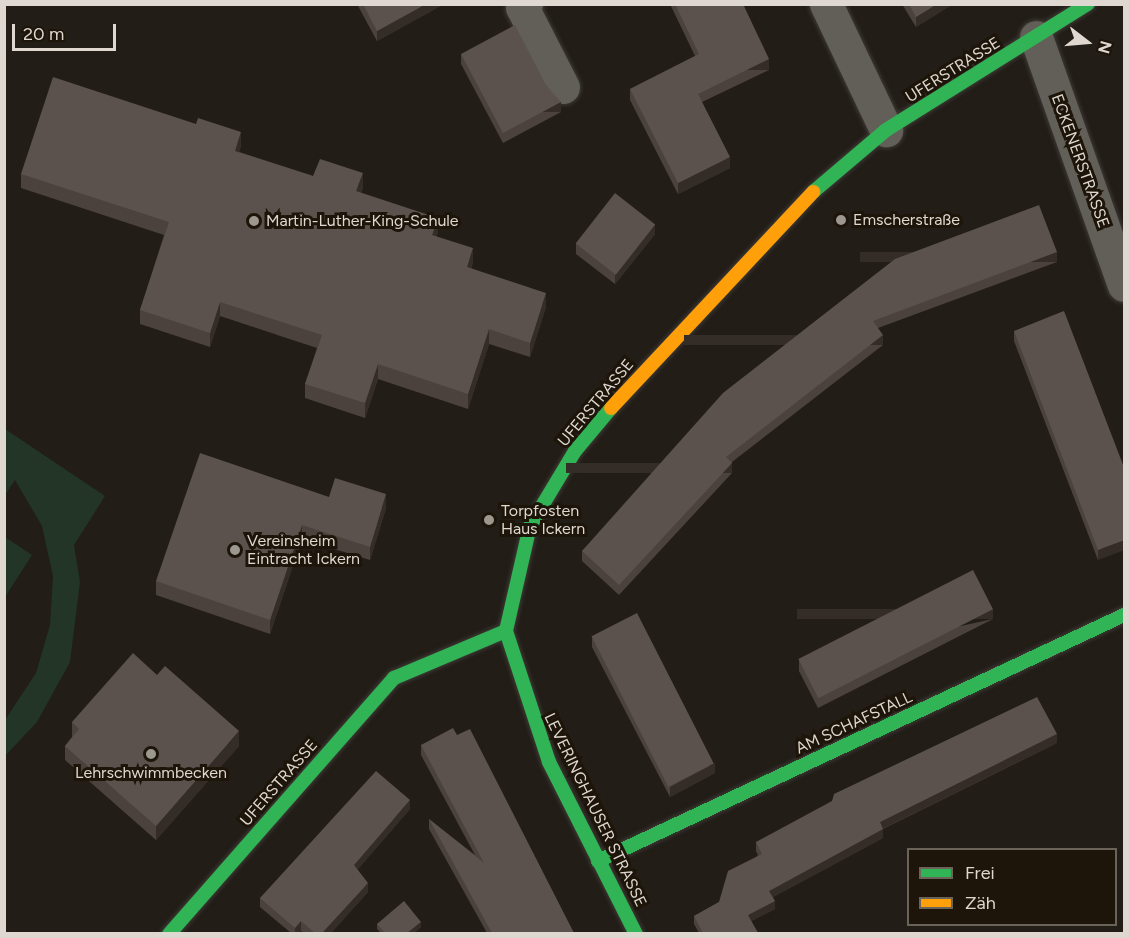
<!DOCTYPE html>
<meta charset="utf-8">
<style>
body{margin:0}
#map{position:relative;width:1129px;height:938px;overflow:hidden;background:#221d17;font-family:Figtree,sans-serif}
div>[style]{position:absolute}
.green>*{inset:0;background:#223526}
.roads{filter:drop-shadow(0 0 2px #3d3935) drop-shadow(0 0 2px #3d3935)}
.street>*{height:33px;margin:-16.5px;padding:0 16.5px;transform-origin:16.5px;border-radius:16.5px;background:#625e58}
.fast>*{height:14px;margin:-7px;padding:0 7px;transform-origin:7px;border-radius:7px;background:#30b455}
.slow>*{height:14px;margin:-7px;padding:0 7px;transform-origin:7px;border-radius:7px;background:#ff9f0a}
.wall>*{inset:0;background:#4b423d}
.shaded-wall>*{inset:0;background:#342d27;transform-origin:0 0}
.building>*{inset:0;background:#5b524d;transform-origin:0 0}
.dots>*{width:16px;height:16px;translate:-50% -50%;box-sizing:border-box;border:3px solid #1d1509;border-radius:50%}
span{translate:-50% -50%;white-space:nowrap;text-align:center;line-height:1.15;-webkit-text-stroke:6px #1d1509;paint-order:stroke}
.street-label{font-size:16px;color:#ded8d0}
.poi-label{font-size:16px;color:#ded8d0}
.left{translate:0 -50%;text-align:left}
.frame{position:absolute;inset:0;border:6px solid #ded8d0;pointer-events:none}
.legend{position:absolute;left:907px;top:848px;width:210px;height:78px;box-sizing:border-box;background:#1d1509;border:2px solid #6a6359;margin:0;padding:8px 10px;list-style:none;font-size:18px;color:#ded8d0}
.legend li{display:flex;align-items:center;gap:12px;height:30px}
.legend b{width:30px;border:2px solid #6a6359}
.north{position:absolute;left:1057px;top:12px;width:60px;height:60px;-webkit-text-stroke:4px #1d1509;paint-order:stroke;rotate:106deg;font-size:16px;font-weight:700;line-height:24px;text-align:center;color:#ded8d0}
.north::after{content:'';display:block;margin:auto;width:21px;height:27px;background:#ded8d0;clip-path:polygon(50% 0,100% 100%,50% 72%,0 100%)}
.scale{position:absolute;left:12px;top:24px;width:104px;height:27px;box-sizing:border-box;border:3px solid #ded8d0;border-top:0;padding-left:8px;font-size:18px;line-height:21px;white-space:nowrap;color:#ded8d0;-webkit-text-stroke:4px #1d1509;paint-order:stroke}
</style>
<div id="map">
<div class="green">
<div style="clip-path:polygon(5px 429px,105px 496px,74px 545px,80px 582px,70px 662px,37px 722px,5px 756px,5px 720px,36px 673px,50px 625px,53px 576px,42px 526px,15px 480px,5px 495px)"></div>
<div style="clip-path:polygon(5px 537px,32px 555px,5px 597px)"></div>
</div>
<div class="roads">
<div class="street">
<div style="left:526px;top:4px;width:5px;rotate:143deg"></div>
<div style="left:522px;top:7px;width:90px;rotate:62.9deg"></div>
<div style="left:826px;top:4px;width:140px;rotate:64.5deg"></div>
<div style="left:1036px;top:37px;width:263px;rotate:70.5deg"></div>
</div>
<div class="fast">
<div style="left:813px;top:192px;width:96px;rotate:-40.3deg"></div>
<div style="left:886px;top:130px;width:238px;rotate:-32deg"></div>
<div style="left:611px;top:408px;width:56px;rotate:129.9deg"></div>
<div style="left:575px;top:451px;width:87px;rotate:121deg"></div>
<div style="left:530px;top:526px;width:108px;rotate:102.9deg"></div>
<div style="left:506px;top:631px;width:138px;rotate:71.8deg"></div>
<div style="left:549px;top:762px;width:193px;rotate:63.2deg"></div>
<div style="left:598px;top:861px;width:581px;rotate:-25.06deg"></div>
<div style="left:169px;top:934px;width:341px;rotate:-48.7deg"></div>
<div style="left:394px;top:678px;width:121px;rotate:-22.8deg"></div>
</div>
<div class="slow">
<div style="left:611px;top:408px;width:296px;rotate:-46.9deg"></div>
</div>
</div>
<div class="wall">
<div style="clip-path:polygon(357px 4px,444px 4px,377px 41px)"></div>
<div style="clip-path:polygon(670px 4px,743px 4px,769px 70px,702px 102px,730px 168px,678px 194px,630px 100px,630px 89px,695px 56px)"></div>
<div style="clip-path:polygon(902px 4px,953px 4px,916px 27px)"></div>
<div style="clip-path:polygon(461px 54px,546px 85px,561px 112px,503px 143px,461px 64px)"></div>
<div style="clip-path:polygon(241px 146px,239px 152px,313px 176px,363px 188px,361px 193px,438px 233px,436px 236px,473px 263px,471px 268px,546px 307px,530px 357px,489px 344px,468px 409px,378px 379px,365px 418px,305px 398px,305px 384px,317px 348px,220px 316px,210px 347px,140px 324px,140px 310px,164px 235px,21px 188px,21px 174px)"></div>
<div style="clip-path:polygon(655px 234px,615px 284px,576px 254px,576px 244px)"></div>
<div style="clip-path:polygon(895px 259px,1057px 262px,878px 328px,883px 345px,732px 462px,732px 473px,619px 595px,582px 561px,582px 551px)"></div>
<div style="clip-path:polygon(1014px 331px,1125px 470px,1098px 560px,1014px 341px)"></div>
<div style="clip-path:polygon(329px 497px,386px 508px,370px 560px,302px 539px,270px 634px,156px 595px,156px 581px)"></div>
<div style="clip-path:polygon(993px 619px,818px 708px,799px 671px,799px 661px)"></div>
<div style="clip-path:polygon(592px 637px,715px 773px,670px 797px,592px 647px)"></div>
<div style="clip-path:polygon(72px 722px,239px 746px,156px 840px,65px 760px,65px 746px,72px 737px)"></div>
<div style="clip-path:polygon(457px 735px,574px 933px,487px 933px,429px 829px,429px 819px,475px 855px,421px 755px,421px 745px)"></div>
<div style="clip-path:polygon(1057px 743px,883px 829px,883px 838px,773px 897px,775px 909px,751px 921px,758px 933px,699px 933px,694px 924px,694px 916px,719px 902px,758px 855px,756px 851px,756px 842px)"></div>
<div style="clip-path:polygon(410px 809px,357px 870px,368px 892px,331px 933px,304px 933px,301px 931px,298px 933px,291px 933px,260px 907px,260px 898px)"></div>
<div style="clip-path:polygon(377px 924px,421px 927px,414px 933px,381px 933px,377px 929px)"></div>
</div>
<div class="shaded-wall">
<div style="clip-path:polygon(426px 4px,444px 4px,377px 41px,377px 31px)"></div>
<div style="clip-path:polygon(937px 4px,953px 4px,916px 27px,916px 17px)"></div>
<div style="left:769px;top:59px;width:11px;height:79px;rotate:90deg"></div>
<div style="left:561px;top:102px;width:10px;height:66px;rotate:90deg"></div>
<div style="clip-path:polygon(241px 132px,241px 146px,235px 165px,235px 151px)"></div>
<div style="clip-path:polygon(730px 157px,730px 168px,678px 194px,678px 183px)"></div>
<div style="clip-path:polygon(363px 173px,363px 188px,356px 206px,356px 191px)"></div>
<div style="clip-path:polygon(438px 218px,438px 233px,432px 249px,432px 235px)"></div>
<div style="clip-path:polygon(655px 224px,655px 234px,615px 284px,615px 274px)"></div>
<div style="clip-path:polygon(473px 248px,473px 263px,467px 281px,467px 267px)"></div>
<div style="left:1057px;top:252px;width:10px;height:197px;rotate:90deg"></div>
<div style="clip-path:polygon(546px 293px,546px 307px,530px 357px,530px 343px)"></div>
<div style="clip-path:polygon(220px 302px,220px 316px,210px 347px,210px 333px)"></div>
<div style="clip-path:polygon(489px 329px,489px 344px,468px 409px,468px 394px)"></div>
<div style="left:883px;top:335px;width:10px;height:199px;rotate:90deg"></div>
<div style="clip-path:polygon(378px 364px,378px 379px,365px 418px,365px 403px)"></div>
<div style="left:732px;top:463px;width:10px;height:166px;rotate:90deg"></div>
<div style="clip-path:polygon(386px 494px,386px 508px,370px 560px,370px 547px)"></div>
<div style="clip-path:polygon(302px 525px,302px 539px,270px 634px,270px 620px)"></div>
<div style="clip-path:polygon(1125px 540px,1125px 550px,1098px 560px,1098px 550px)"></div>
<div style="left:993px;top:609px;width:10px;height:196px;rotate:90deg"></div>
<div style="clip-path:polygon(239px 731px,239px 746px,156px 840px,156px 826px)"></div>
<div style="clip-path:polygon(1057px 734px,1057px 743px,880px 830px,880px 822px)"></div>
<div style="clip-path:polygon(715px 763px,715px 773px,670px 797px,670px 787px)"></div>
<div style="clip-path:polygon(410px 800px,410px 809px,354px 874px,354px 865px)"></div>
<div style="clip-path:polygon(883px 829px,883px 838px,769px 899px,769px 891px)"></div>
<div style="clip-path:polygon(368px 883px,368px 892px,331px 933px,322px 933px)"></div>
<div style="clip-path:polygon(775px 901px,775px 909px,748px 923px,748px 915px)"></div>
<div style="clip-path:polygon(301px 921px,301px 931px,298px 933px,295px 933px,295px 928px)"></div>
<div style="clip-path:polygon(421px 922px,421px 927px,414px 933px,407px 933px)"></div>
</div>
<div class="building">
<div style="clip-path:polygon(363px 4px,426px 4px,377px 31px)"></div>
<div style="clip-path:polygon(675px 4px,743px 4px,769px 59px,698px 94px,730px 157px,678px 183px,630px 89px,699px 54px)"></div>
<div style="clip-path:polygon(909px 4px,937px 4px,916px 17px)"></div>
<div style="clip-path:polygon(515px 25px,546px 85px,561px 102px,503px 133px,461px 54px)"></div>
<div style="clip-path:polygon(53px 77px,196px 124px,198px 118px,241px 132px,235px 151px,313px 176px,320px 159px,363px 173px,356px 191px,438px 218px,432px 235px,473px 248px,467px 267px,546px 293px,530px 343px,489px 329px,468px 394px,378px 364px,365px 403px,305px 384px,322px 335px,220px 302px,210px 333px,140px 310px,169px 222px,21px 174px)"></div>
<div style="left:615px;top:193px;width:51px;height:64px;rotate:38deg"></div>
<div style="clip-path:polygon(1039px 205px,1057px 252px,873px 321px,883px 335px,726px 457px,732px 463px,619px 585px,582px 551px,723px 393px,895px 259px)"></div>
<div style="clip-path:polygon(1064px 311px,1125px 470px,1125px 540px,1098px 550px,1014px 331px)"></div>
<div style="clip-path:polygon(200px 453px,329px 497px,335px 478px,386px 494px,370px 547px,302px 525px,270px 620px,156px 581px)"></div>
<div style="left:973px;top:570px;width:44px;height:196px;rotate:63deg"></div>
<div style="left:637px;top:613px;width:169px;height:51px;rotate:63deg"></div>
<div style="clip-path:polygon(133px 653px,157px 675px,165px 666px,239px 731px,156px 826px,65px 746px,79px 729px,72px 722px)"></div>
<div style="clip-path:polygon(1037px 697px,1057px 734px,880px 822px,883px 829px,769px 891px,775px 901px,748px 915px,758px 933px,703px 933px,694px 916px,719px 902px,728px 871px,762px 854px,756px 842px,832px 801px,834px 794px)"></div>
<div style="clip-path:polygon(453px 728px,457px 735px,470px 729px,574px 933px,492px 933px,429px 819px,484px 863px,421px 745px)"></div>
<div style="clip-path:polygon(376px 771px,410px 800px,354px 865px,368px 883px,322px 933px,315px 933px,301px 921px,295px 928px,260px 898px)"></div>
<div style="clip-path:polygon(404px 901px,421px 922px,407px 933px,385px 933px,377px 924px)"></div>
</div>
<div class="dots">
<div style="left:841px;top:220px;background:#9c978f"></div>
<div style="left:254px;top:221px;background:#9c978f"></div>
<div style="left:489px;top:520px;background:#9c978f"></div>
<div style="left:235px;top:550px;background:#9c978f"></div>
<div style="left:151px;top:754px;background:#9c978f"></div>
</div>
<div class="street-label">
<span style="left:953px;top:70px;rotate:-32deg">UFERSTRASSE</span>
<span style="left:1080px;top:161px;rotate:70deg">ECKENERSTRASSE</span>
<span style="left:596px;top:403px;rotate:-50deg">UFERSTRASSE</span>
<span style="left:854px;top:723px;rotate:-25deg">AM SCHAFSTALL</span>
<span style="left:279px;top:783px;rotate:-49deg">UFERSTRASSE</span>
<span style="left:595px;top:810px;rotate:64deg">LEVERINGHAUSER STRASSE</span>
</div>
<div class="poi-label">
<span class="left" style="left:853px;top:220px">Emscherstraße</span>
<span class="left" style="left:266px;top:221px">Martin-Luther-King-Schule</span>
<span class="left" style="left:501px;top:520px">Torpfosten<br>Haus Ickern</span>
<span class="left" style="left:247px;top:550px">Vereinsheim<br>Eintracht Ickern</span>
<span style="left:151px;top:773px">Lehrschwimmbecken</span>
</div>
<div class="frame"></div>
<ul class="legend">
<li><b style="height:8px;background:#30b455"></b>Frei</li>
<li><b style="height:8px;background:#ff9f0a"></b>Zäh</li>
</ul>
<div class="north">N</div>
<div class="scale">20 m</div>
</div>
